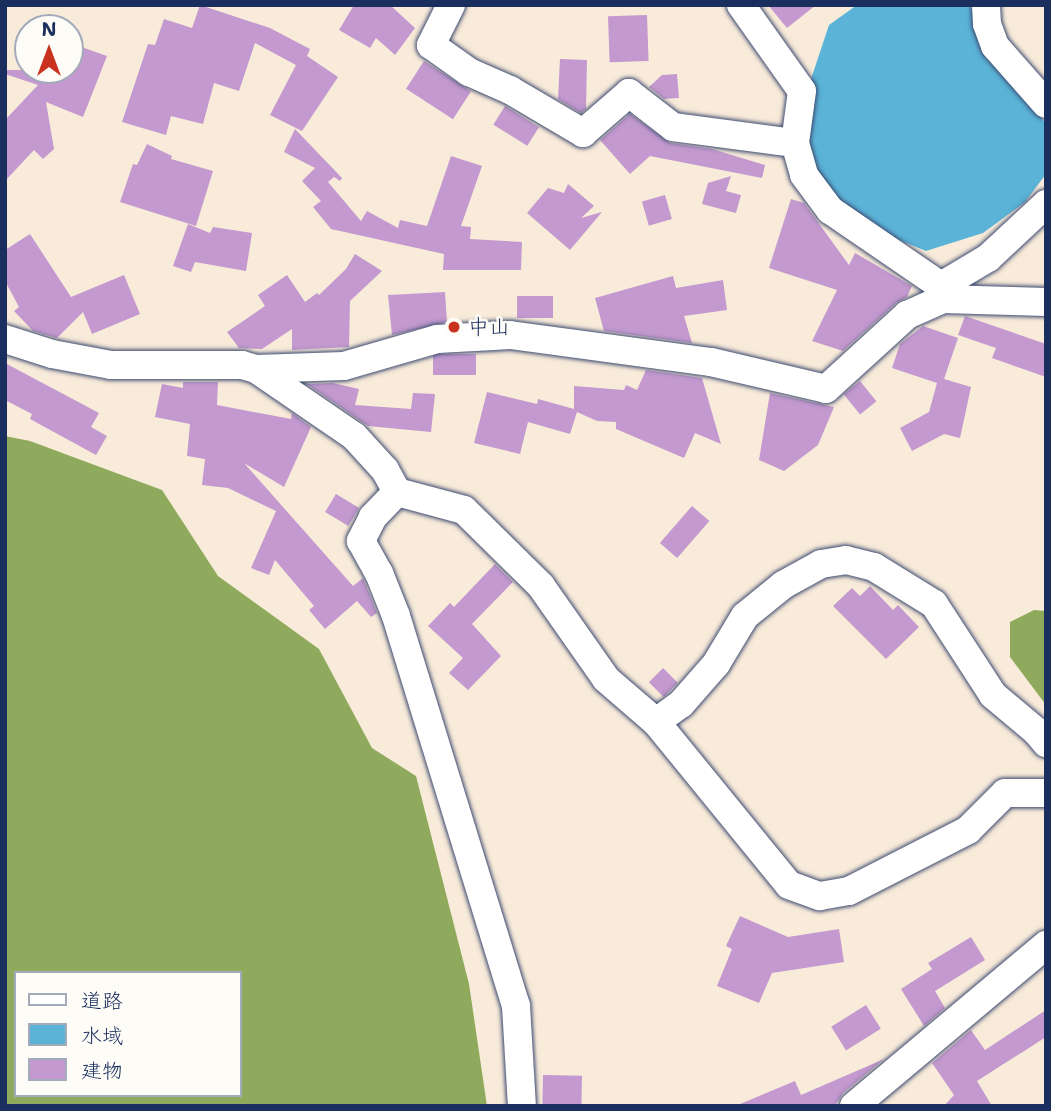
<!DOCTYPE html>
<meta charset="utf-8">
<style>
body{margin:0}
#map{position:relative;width:1051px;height:1111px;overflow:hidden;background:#f9ebda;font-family:"Shantell Sans","Klee One",sans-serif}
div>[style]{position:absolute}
.forest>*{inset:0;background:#8faa5c}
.water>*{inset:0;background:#5bb3d8}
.building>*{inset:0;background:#c399cf;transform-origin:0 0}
.roads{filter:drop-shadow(0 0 2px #3c4b71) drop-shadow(0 0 2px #3c4b71)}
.minor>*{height:28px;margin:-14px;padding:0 14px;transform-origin:14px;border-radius:14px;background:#fff}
.dots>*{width:19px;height:19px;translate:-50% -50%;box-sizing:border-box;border:4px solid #fdfcf7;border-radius:50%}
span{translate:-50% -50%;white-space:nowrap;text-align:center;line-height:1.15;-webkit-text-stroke:5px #fdfcf7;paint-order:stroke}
.poi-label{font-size:21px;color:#1b2f5e}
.left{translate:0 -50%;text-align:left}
.frame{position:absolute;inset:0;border:7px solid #1b2f5e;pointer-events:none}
.legend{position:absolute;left:14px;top:971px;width:228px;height:126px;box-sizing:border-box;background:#fdfcf7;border:2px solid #a3aaba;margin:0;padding:9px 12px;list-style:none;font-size:21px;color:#1b2f5e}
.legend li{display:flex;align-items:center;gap:14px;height:35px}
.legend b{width:35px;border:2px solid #a3aaba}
.north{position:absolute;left:14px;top:14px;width:70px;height:70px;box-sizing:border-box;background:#fdfcf7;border:2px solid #a3aaba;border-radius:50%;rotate:0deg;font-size:19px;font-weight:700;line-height:28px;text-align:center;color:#1b2f5e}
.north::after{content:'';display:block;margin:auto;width:24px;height:32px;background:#c8321e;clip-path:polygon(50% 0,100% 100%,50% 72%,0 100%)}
</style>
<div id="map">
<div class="forest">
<div style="clip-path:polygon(evenodd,5px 436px,30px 441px,162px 490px,218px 576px,319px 649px,372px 748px,416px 776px,469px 984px,487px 1106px,5px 1106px,5px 436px,16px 973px,240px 973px,240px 1095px,16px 1095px,16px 973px)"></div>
<div style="clip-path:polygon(1034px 610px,1046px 611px,1046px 705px,1010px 657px,1010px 622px)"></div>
</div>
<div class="water">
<div style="clip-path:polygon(857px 5px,968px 5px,978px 16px,1020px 90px,1046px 124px,1046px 174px,1025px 202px,983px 233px,926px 251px,882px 233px,816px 183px,805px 141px,812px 76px,829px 25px)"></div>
</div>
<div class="building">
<div style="clip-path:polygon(200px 5px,270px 28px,310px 49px,307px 56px,338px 77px,302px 131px,270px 115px,296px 65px,255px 43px,239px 91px,214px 83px,203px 124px,171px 116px,166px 135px,122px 122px,148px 44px,155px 45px,164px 19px,192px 28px)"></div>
<div style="clip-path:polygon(354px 5px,390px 5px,415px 28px,395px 55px,376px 38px,370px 48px,339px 30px)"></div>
<div style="clip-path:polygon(768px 5px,816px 5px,787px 28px)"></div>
<div style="left:647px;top:15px;width:46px;height:39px;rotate:88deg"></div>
<div style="clip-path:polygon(70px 43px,107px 56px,83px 117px,46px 102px,54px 149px,43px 159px,34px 150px,5px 181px,5px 120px,38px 85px,5px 74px,5px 70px,70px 70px)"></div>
<div style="clip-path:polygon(560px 59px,587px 60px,586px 109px,581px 113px,558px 99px)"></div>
<div style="left:424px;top:61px;width:56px;height:33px;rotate:33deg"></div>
<div style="clip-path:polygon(677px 74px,679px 98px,664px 99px,649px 87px,662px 75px)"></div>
<div style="left:505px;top:106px;width:40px;height:22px;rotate:32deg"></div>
<div style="clip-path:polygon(630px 114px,670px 143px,712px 149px,765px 165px,762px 178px,650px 156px,630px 174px,600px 140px)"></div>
<div style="clip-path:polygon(295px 129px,342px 178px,340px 181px,334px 177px,328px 182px,361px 221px,367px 211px,398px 228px,400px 220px,427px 226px,451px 156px,482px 166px,461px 226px,471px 227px,470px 239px,522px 242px,521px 270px,443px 270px,444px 254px,331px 229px,313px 207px,321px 201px,302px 181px,315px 168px,284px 152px)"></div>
<div style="clip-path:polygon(147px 144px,172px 156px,171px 159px,213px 171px,196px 226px,120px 202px,133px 164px,137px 165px)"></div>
<div style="clip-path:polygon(731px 176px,726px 191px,741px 195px,736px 213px,702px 204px,708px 183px)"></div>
<div style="clip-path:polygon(568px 184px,594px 206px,581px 218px,602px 212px,570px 250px,527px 213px,548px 188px,564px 193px)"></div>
<div style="left:665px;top:195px;width:25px;height:24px;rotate:74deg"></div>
<div style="clip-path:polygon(791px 199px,804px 203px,849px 265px,855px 253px,912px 286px,907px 297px,896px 303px,843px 351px,812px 341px,837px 290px,769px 268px)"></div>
<div style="clip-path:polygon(188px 224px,210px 233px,213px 227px,252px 233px,246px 271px,195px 262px,191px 272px,173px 266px)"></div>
<div style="clip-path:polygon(30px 234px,71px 297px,124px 275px,140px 314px,92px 334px,83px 312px,57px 338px,33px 331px,14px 311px,19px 307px,5px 281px,5px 250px)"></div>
<div style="clip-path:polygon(355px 254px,382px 271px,350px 301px,349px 347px,292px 350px,292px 329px,262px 349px,239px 348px,227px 332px,265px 306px,258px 295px,287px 275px,305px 302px,317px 293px,319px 295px,346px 269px)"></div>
<div style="clip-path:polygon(673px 276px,676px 288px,723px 280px,727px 310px,684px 316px,692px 343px,604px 331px,595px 298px)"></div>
<div style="clip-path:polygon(445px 292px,447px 322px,392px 335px,388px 295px)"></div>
<div style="left:517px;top:296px;width:36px;height:22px"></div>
<div style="clip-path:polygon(965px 316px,1046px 344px,1046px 377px,992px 358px,996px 348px,958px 335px)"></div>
<div style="clip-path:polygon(923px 326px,958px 338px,944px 379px,971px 387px,960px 438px,944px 434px,912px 451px,900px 428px,929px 412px,937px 383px,892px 368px,900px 344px)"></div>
<div style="left:476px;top:354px;width:21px;height:43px;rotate:90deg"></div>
<div style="clip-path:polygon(5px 363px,99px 413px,91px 427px,107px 436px,96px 455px,30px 419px,32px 414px,5px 400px)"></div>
<div style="clip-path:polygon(646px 370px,702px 378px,721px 444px,695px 433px,684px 458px,616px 429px,616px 422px,597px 421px,577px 412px,570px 434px,528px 422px,520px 454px,474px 443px,487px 392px,537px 404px,538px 399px,574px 409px,574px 386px,624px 390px,626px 385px,637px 390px)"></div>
<div style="left:860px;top:381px;width:26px;height:21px;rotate:51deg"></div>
<div style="clip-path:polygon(183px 382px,218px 382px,217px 405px,291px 419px,292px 413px,311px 427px,284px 487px,244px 463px,353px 586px,363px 578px,377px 613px,371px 617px,357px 601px,325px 629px,309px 610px,314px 606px,275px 560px,269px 575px,251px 568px,276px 511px,228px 488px,202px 485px,205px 459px,187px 456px,190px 424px,155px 417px,162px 384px,183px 388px)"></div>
<div style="clip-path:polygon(333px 383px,359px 389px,355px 405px,411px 409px,413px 393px,435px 394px,431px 432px,368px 426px,307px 384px)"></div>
<div style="clip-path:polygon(770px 393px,834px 407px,818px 445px,784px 471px,759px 460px)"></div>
<div style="left:336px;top:494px;width:27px;height:21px;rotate:31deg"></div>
<div style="left:692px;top:506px;width:23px;height:49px;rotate:41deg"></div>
<div style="clip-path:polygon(495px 564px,513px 582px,472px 624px,501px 656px,468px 690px,449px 673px,463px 658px,428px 626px,450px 603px,454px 607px)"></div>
<div style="clip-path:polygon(870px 586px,893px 610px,898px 605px,919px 627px,886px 659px,833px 606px,852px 588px,860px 596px)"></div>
<div style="left:663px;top:668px;width:21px;height:20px;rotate:45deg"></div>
<div style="clip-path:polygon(740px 916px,788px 937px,839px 929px,844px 962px,772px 973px,759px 1003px,717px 986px,732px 949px,726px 946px)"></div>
<div style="clip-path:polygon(971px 937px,985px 960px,935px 991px,945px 1008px,924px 1026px,901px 989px,932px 969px,928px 963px)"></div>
<div style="left:866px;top:1005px;width:28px;height:41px;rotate:58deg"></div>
<div style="clip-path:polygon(1046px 1010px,1046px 1037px,977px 1081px,992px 1106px,944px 1106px,954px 1095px,932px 1063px,971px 1030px,985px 1050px)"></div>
<div style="clip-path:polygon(884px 1059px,843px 1093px,835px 1106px,735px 1106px,795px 1081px,801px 1095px)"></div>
<div style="left:543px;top:1075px;width:39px;height:31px;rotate:1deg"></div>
</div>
<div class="roads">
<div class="minor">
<div style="left:451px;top:5px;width:45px;rotate:116.6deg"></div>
<div style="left:431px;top:45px;width:47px;rotate:35.4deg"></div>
<div style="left:469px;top:72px;width:45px;rotate:23.7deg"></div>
<div style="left:510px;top:90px;width:85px;rotate:30.5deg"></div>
<div style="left:583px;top:133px;width:61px;rotate:-41deg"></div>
<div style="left:629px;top:93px;width:56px;rotate:37.7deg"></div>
<div style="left:673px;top:127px;width:123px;rotate:7.5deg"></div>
<div style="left:741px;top:5px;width:105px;rotate:54.7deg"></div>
<div style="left:802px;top:91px;width:52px;rotate:97.7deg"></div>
<div style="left:795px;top:143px;width:33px;rotate:74deg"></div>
<div style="left:804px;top:175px;width:44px;rotate:53.4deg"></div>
<div style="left:830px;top:210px;width:135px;rotate:34.4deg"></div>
<div style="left:941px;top:286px;width:13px;rotate:81deg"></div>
<div style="left:986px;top:5px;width:19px;rotate:87deg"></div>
<div style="left:987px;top:24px;width:23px;rotate:70deg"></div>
<div style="left:995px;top:46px;width:77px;rotate:48.7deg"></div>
<div style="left:941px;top:286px;width:55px;rotate:-30.8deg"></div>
<div style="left:988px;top:258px;width:79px;rotate:-43deg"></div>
<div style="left:5px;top:339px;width:49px;rotate:17.7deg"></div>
<div style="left:52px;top:354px;width:60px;rotate:10.6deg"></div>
<div style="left:111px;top:365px;width:131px"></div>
<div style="left:242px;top:365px;width:15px;rotate:16deg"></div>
<div style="left:256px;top:369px;width:88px;rotate:-2deg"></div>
<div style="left:344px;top:366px;width:97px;rotate:-16.2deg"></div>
<div style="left:437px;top:339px;width:73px;rotate:-3.1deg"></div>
<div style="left:510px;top:335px;width:203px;rotate:7.7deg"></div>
<div style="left:711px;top:362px;width:118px;rotate:13.2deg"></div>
<div style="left:826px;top:389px;width:110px;rotate:-42.4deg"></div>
<div style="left:907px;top:315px;width:39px;rotate:-24deg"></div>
<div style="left:943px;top:299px;width:103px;rotate:1.7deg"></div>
<div style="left:256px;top:369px;width:119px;rotate:34.4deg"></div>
<div style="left:354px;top:436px;width:46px;rotate:47.6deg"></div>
<div style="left:385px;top:470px;width:25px;rotate:61deg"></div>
<div style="left:397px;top:492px;width:69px;rotate:15deg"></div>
<div style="left:464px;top:510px;width:108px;rotate:44.6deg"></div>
<div style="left:541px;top:586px;width:113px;rotate:55deg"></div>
<div style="left:606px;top:679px;width:66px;rotate:40.7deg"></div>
<div style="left:656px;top:722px;width:210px;rotate:50.8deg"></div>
<div style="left:789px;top:885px;width:33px;rotate:20deg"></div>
<div style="left:820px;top:896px;width:29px;rotate:-10deg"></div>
<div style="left:849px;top:891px;width:134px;rotate:-27.1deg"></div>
<div style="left:968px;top:830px;width:52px;rotate:-45deg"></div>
<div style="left:1005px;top:793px;width:41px"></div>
<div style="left:397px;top:492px;width:35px;rotate:134deg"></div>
<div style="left:373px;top:517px;width:27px;rotate:117deg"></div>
<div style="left:361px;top:541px;width:37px;rotate:61deg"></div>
<div style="left:379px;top:573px;width:46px;rotate:68.4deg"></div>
<div style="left:396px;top:616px;width:408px;rotate:72.9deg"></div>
<div style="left:516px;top:1006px;width:100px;rotate:86.6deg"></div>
<div style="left:656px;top:722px;width:31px;rotate:-36deg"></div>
<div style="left:681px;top:704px;width:53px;rotate:-48.8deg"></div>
<div style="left:716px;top:664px;width:56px;rotate:-58.9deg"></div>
<div style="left:745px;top:616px;width:49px;rotate:-39.2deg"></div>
<div style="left:783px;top:585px;width:43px;rotate:-28.9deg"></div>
<div style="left:821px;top:564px;width:25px;rotate:-9deg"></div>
<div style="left:846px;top:560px;width:29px;rotate:14deg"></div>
<div style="left:874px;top:567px;width:70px;rotate:31.7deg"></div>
<div style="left:934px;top:604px;width:108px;rotate:57deg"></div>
<div style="left:993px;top:695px;width:56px;rotate:39.9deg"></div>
<div style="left:1036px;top:731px;width:16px;rotate:50deg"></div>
<div style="left:854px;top:1106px;width:251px;rotate:-40deg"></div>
</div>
</div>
<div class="dots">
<div style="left:454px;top:327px;background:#c8321e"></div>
</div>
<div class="poi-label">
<span class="left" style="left:468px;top:327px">中山</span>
</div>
<div class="frame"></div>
<ul class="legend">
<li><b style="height:9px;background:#fff"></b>道路</li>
<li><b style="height:19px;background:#5bb3d8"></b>水域</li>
<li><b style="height:19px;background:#c399cf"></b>建物</li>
</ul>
<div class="north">N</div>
</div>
